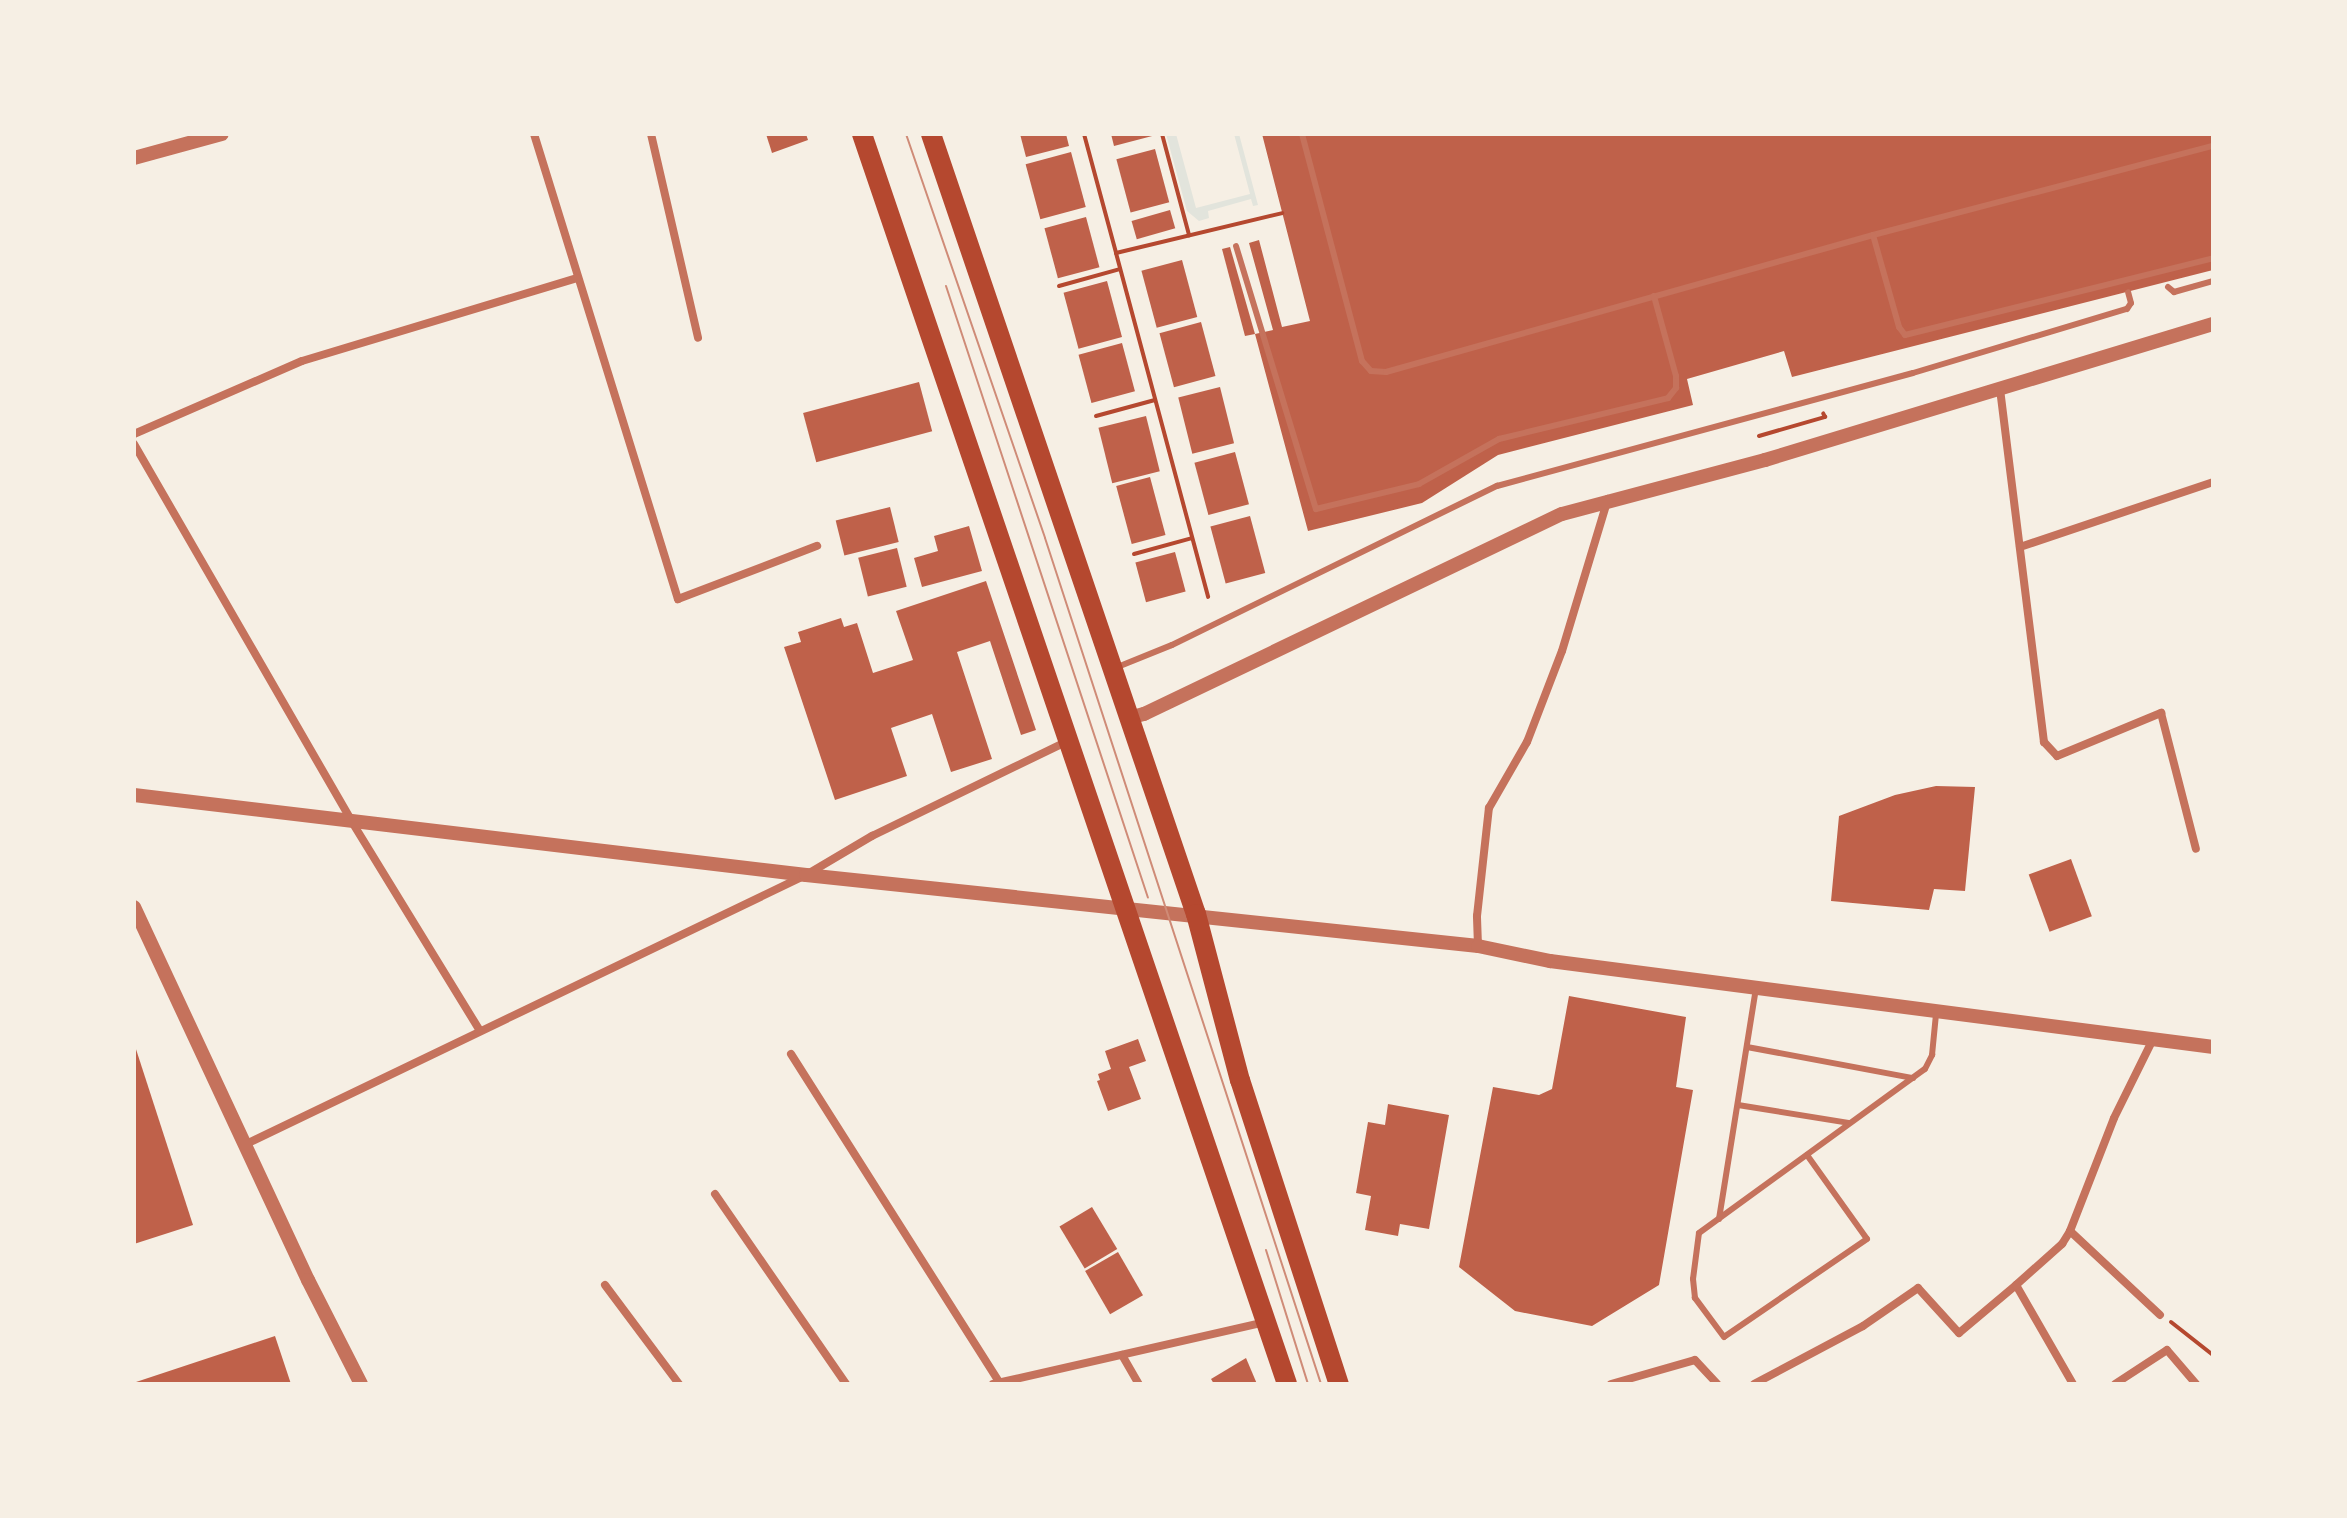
<!DOCTYPE html>
<style>
body{margin:0}
#map{position:relative;width:2347px;height:1518px;overflow:hidden;background:#f6efe4;font-family:Arial,sans-serif}
div>[style]{position:absolute}
.green>*{inset:0;background:#e2e4dc}
.building>*{inset:0;background:#bf614a;transform-origin:0 0}
.path>*{height:4px;margin:-2px;padding:0 2px;transform-origin:2px;border-radius:2px;background:#b5482f}
.service>*{height:6px;margin:-3px;padding:0 3px;transform-origin:3px;border-radius:3px;background:#c5725c}
.minor>*{height:8px;margin:-4px;padding:0 4px;transform-origin:4px;border-radius:4px;background:#c5725c}
.tertiary>*{height:14px;margin:-7px;padding:0 7px;transform-origin:7px;border-radius:7px;background:#c5725c}
.primary>*{height:20px;margin:-10px;padding:0 10px;transform-origin:10px;border-radius:10px;background:#b5482f}
.tram>*{height:2px;margin:-1px;padding:0 1px;transform-origin:1px;border-radius:1px;background:#cf8b77}
span{translate:-50% -50%;white-space:nowrap;text-align:center;line-height:1.15;-webkit-text-stroke:8px #f6efe4;paint-order:stroke}
.frame{position:absolute;inset:0;border:136px solid #f6efe4;pointer-events:none}
</style>
<div id="map">
<div class="green">
<div style="clip-path:polygon(1166px 134px,1176px 134px,1196px 208px,1250px 194px,1234px 134px,1239px 134px,1258px 205px,1253px 206px,1251px 199px,1208px 211px,1209px 218px,1199px 221px,1187px 211px)"></div>
</div>
<div class="building">
<div style="clip-path:polygon(766px 134px,806px 134px,808px 140px,772px 153px)"></div>
<div style="clip-path:polygon(1020px 134px,1066px 134px,1069px 146px,1026px 157px)"></div>
<div style="clip-path:polygon(1111px 134px,1156px 134px,1156px 135px,1114px 146px)"></div>
<div style="clip-path:polygon(1262px 134px,2213px 134px,2213px 270px,1792px 377px,1784px 351px,1687px 379px,1693px 405px,1498px 455px,1422px 503px,1308px 531px,1255px 334px,1273px 330px,1249px 243px,1259px 240px,1282px 327px,1310px 321px)"></div>
<div style="left:1155px;top:149px;width:55px;height:40px;rotate:75deg"></div>
<div style="left:1071px;top:152px;width:57px;height:47px;rotate:75deg"></div>
<div style="left:1170px;top:210px;width:19px;height:40px;rotate:74deg"></div>
<div style="left:1086px;top:217px;width:52px;height:43px;rotate:75deg"></div>
<div style="clip-path:polygon(1230px 247px,1255px 334px,1245px 336px,1222px 249px)"></div>
<div style="left:1182px;top:260px;width:59px;height:42px;rotate:75deg"></div>
<div style="left:1107px;top:281px;width:58px;height:45px;rotate:75deg"></div>
<div style="left:1201px;top:322px;width:56px;height:43px;rotate:75deg"></div>
<div style="left:1122px;top:343px;width:50px;height:45px;rotate:75deg"></div>
<div style="left:919px;top:382px;width:51px;height:120px;rotate:75deg"></div>
<div style="left:1220px;top:387px;width:58px;height:43px;rotate:76deg"></div>
<div style="left:1146px;top:416px;width:57px;height:49px;rotate:76deg"></div>
<div style="left:1235px;top:452px;width:54px;height:42px;rotate:75deg"></div>
<div style="left:1150px;top:477px;width:60px;height:35px;rotate:75deg"></div>
<div style="left:890px;top:507px;width:36px;height:56px;rotate:76deg"></div>
<div style="left:1250px;top:516px;width:59px;height:41px;rotate:75deg"></div>
<div style="clip-path:polygon(969px 526px,982px 571px,922px 587px,914px 558px,938px 551px,934px 536px)"></div>
<div style="left:897px;top:548px;width:40px;height:40px;rotate:76deg"></div>
<div style="left:1175px;top:552px;width:41px;height:41px;rotate:75deg"></div>
<div style="clip-path:polygon(986px 581px,1036px 730px,1021px 735px,990px 641px,957px 652px,992px 759px,951px 772px,932px 714px,891px 728px,907px 776px,835px 800px,784px 647px,801px 642px,798px 632px,841px 618px,844px 627px,857px 623px,873px 673px,913px 660px,896px 611px)"></div>
<div style="clip-path:polygon(1936px 786px,1975px 787px,1965px 891px,1934px 889px,1929px 910px,1831px 901px,1839px 816px,1895px 795px)"></div>
<div style="left:2071px;top:859px;width:61px;height:45px;rotate:70deg"></div>
<div style="clip-path:polygon(1569px 996px,1686px 1017px,1676px 1087px,1693px 1090px,1659px 1285px,1592px 1326px,1515px 1311px,1459px 1267px,1493px 1087px,1539px 1095px,1552px 1089px)"></div>
<div style="clip-path:polygon(1138px 1039px,1146px 1061px,1129px 1067px,1141px 1099px,1108px 1111px,1097px 1081px,1100px 1080px,1098px 1074px,1111px 1069px,1105px 1051px)"></div>
<div style="clip-path:polygon(134px 1043px,193px 1225px,134px 1244px)"></div>
<div style="clip-path:polygon(1388px 1104px,1449px 1115px,1429px 1229px,1400px 1224px,1398px 1236px,1365px 1230px,1371px 1196px,1356px 1193px,1368px 1122px,1385px 1125px)"></div>
<div style="left:1092px;top:1207px;width:49px;height:38px;rotate:59deg"></div>
<div style="left:1118px;top:1252px;width:50px;height:38px;rotate:60deg"></div>
<div style="clip-path:polygon(275px 1336px,291px 1384px,136px 1384px,136px 1382px)"></div>
<div style="clip-path:polygon(1246px 1358px,1257px 1384px,1214px 1384px,1211px 1379px)"></div>
</div>
<div class="path">
<div style="left:1084px;top:134px;width:123px;rotate:74.9deg"></div>
<div style="left:1116px;top:253px;width:171px;rotate:-13.5deg"></div>
<div style="left:1162px;top:134px;width:105px;rotate:75deg"></div>
<div style="left:1116px;top:253px;width:356px;rotate:75deg"></div>
<div style="left:1059px;top:286px;width:63px;rotate:-15.6deg"></div>
<div style="left:1096px;top:416px;width:61px;rotate:-15.2deg"></div>
<div style="left:1759px;top:436px;width:69px;rotate:-16.1deg"></div>
<div style="left:1825px;top:417px;width:4px;rotate:-117deg"></div>
<div style="left:1134px;top:554px;width:60px;rotate:-15.4deg"></div>
<div style="left:2171px;top:1322px;width:53px;rotate:38.2deg"></div>
</div>
<div class="service">
<div style="left:1302px;top:134px;width:235px;rotate:75.2deg"></div>
<div style="left:1362px;top:361px;width:13px;rotate:48deg"></div>
<div style="left:1371px;top:371px;width:15px;rotate:4deg"></div>
<div style="left:1386px;top:372px;width:506px;rotate:-15.71deg"></div>
<div style="left:1873px;top:235px;width:351px;rotate:-14.7deg"></div>
<div style="left:1873px;top:235px;width:96px;rotate:74.2deg"></div>
<div style="left:1899px;top:327px;width:10px;rotate:53deg"></div>
<div style="left:1905px;top:335px;width:317px;rotate:-14deg"></div>
<div style="left:1236px;top:246px;width:275px;rotate:73.1deg"></div>
<div style="left:1316px;top:509px;width:106px;rotate:-13.6deg"></div>
<div style="left:1419px;top:484px;width:92px;rotate:-29.4deg"></div>
<div style="left:1499px;top:439px;width:174px;rotate:-13.6deg"></div>
<div style="left:1668px;top:398px;width:13px;rotate:-51deg"></div>
<div style="left:1676px;top:388px;width:12px;rotate:-90deg"></div>
<div style="left:1676px;top:376px;width:83px;rotate:-105.4deg"></div>
<div style="left:2168px;top:287px;width:8px;rotate:40deg"></div>
<div style="left:2174px;top:292px;width:41px;rotate:-15.8deg"></div>
<div style="left:1115px;top:668px;width:61px;rotate:-22deg"></div>
<div style="left:1172px;top:645px;width:362px;rotate:-26.1deg"></div>
<div style="left:1497px;top:486px;width:431px;rotate:-15.2deg"></div>
<div style="left:1913px;top:373px;width:223px;rotate:-16.7deg"></div>
<div style="left:2127px;top:309px;width:7px;rotate:-56deg"></div>
<div style="left:2131px;top:303px;width:11px;rotate:-105deg"></div>
<div style="left:1747px;top:1047px;width:169px;rotate:10.6deg"></div>
<div style="left:1738px;top:1105px;width:112px;rotate:9.2deg"></div>
<div style="left:1807px;top:1155px;width:103px;rotate:54.5deg"></div>
<div style="left:1867px;top:1239px;width:173px;rotate:145.6deg"></div>
<div style="left:1724px;top:1337px;width:49px;rotate:-126.6deg"></div>
<div style="left:1695px;top:1298px;width:19px;rotate:-96deg"></div>
<div style="left:1693px;top:1279px;width:46px;rotate:-82.6deg"></div>
<div style="left:1699px;top:1233px;width:279px;rotate:-36deg"></div>
<div style="left:1925px;top:1069px;width:16px;rotate:-63deg"></div>
<div style="left:1932px;top:1055px;width:41px;rotate:-84.4deg"></div>
<div style="left:1719px;top:1219px;width:233px;rotate:-80.9deg"></div>
</div>
<div class="minor">
<div style="left:534px;top:134px;width:487px;rotate:72.8deg"></div>
<div style="left:678px;top:599px;width:149px;rotate:-20.9deg"></div>
<div style="left:651px;top:134px;width:209px;rotate:77deg"></div>
<div style="left:2000px;top:389px;width:356px;rotate:82.9deg"></div>
<div style="left:2044px;top:742px;width:19px;rotate:47deg"></div>
<div style="left:2057px;top:756px;width:113px;rotate:-22.5deg"></div>
<div style="left:2161px;top:713px;width:140px;rotate:75.6deg"></div>
<div style="left:134px;top:434px;width:183px;rotate:-23.5deg"></div>
<div style="left:302px;top:361px;width:287px;rotate:-16.8deg"></div>
<div style="left:134px;top:444px;width:436px;rotate:60deg"></div>
<div style="left:352px;top:822px;width:245px;rotate:58.5deg"></div>
<div style="left:2020px;top:547px;width:204px;rotate:-18.6deg"></div>
<div style="left:1478px;top:946px;width:30px;rotate:-92deg"></div>
<div style="left:1477px;top:916px;width:109px;rotate:-83.7deg"></div>
<div style="left:1489px;top:808px;width:76px;rotate:-60.1deg"></div>
<div style="left:1527px;top:742px;width:97px;rotate:-69deg"></div>
<div style="left:1562px;top:651px;width:159px;rotate:-73.2deg"></div>
<div style="left:791px;top:1054px;width:388px;rotate:57.6deg"></div>
<div style="left:244px;top:1145px;width:623px;rotate:-25.66deg"></div>
<div style="left:806px;top:875px;width:77px;rotate:-30.6deg"></div>
<div style="left:872px;top:836px;width:218px;rotate:-25.9deg"></div>
<div style="left:715px;top:1194px;width:231px;rotate:55.4deg"></div>
<div style="left:2070px;top:1231px;width:123px;rotate:43deg"></div>
<div style="left:605px;top:1285px;width:124px;rotate:53.2deg"></div>
<div style="left:1122px;top:1355px;width:34px;rotate:60deg"></div>
<div style="left:993px;top:1384px;width:280px;rotate:-12.8deg"></div>
<div style="left:1611px;top:1384px;width:87px;rotate:-15.9deg"></div>
<div style="left:1695px;top:1360px;width:33px;rotate:47deg"></div>
<div style="left:1754px;top:1384px;width:123px;rotate:-28deg"></div>
<div style="left:1863px;top:1326px;width:67px;rotate:-34.6deg"></div>
<div style="left:1918px;top:1288px;width:61px;rotate:47.7deg"></div>
<div style="left:1959px;top:1333px;width:75px;rotate:-40.1deg"></div>
<div style="left:2073px;top:1384px;width:114px;rotate:-119.9deg"></div>
<div style="left:2016px;top:1285px;width:62px;rotate:-41.7deg"></div>
<div style="left:2062px;top:1244px;width:15px;rotate:-58deg"></div>
<div style="left:2070px;top:1231px;width:121px;rotate:-68.7deg"></div>
<div style="left:2114px;top:1118px;width:88px;rotate:-63.7deg"></div>
<div style="left:2115px;top:1384px;width:62px;rotate:-33.2deg"></div>
<div style="left:2167px;top:1350px;width:45px;rotate:49.5deg"></div>
</div>
<div class="tertiary">
<div style="left:134px;top:158px;width:91px;rotate:-15.3deg"></div>
<div style="left:1129px;top:718px;width:16px;rotate:-15deg"></div>
<div style="left:1144px;top:714px;width:463px;rotate:-25.6deg"></div>
<div style="left:1562px;top:514px;width:210px;rotate:-14.9deg"></div>
<div style="left:1765px;top:460px;width:468px;rotate:-16.9deg"></div>
<div style="left:134px;top:795px;width:677px;rotate:6.79deg"></div>
<div style="left:806px;top:875px;width:676px;rotate:6.03deg"></div>
<div style="left:1478px;top:946px;width:74px;rotate:11.8deg"></div>
<div style="left:1550px;top:961px;width:669px;rotate:7.39deg"></div>
<div style="left:134px;top:907px;width:412px;rotate:65deg"></div>
<div style="left:308px;top:1280px;width:117px;rotate:63deg"></div>
</div>
<div class="primary">
<div style="left:862px;top:134px;width:1320px;rotate:71.22deg"></div>
<div style="left:931px;top:134px;width:824px;rotate:71.24deg"></div>
<div style="left:1196px;top:914px;width:172px;rotate:75.2deg"></div>
<div style="left:1240px;top:1080px;width:320px;rotate:72deg"></div>
</div>
<div class="tram">
<div style="left:906px;top:134px;width:427px;rotate:71deg"></div>
<div style="left:1045px;top:538px;width:890px;rotate:71.93deg"></div>
<div style="left:946px;top:286px;width:644px;rotate:71.73deg"></div>
<div style="left:1266px;top:1250px;width:140px;rotate:72.6deg"></div>
</div>
<div class="frame"></div>
</div>
